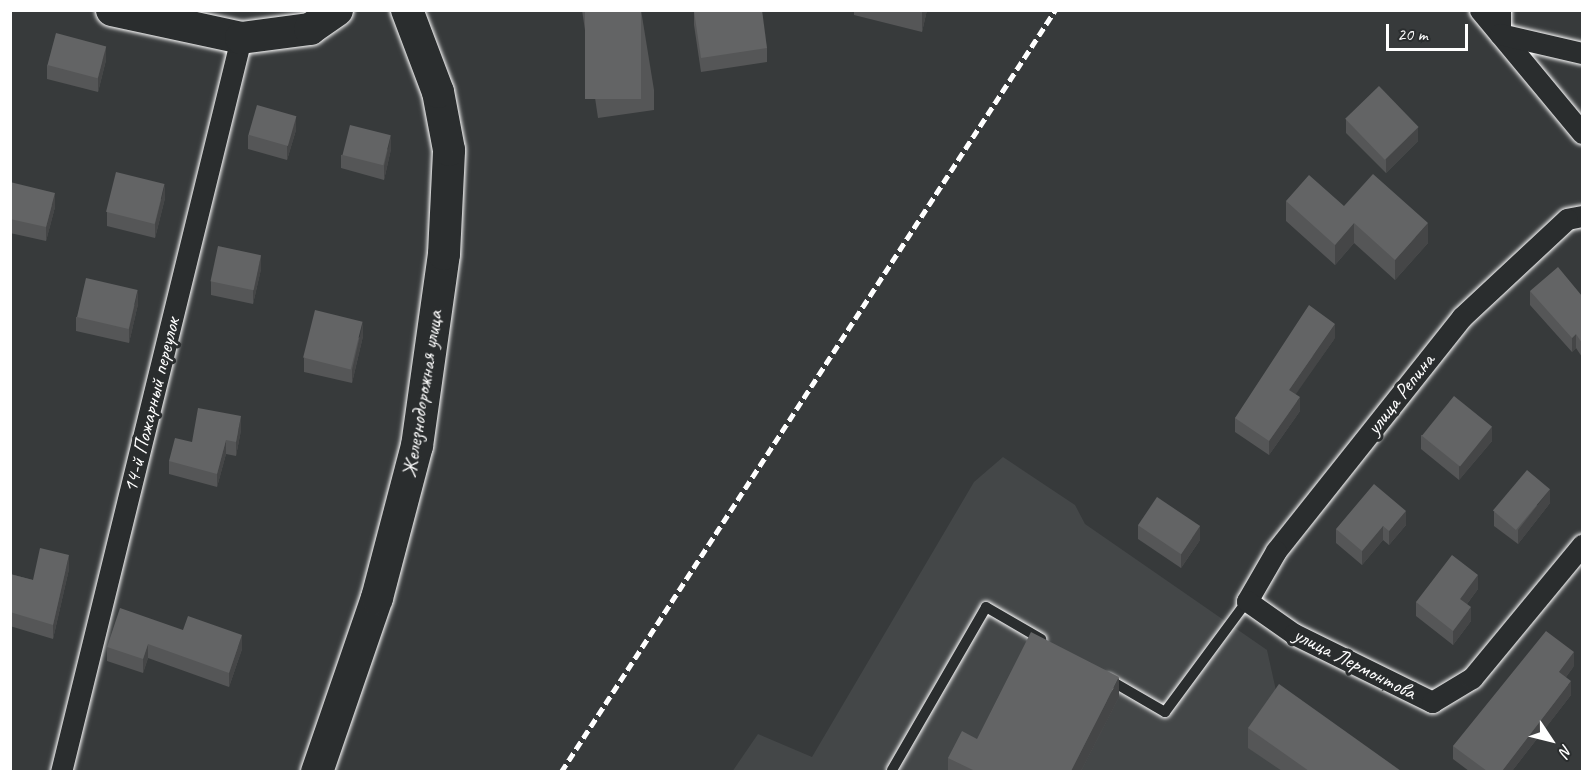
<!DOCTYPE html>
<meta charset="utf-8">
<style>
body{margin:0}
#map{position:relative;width:1593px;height:782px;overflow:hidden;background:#373a3b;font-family:Caveat,sans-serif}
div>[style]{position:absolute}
.built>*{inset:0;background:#444748}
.roads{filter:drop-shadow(0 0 2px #fff) drop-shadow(0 0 2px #fff)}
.lane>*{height:10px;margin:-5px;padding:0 5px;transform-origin:5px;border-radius:5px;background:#2a2d2e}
.street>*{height:21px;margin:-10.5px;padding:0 10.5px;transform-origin:10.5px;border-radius:10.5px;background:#2a2d2e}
.secondary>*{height:32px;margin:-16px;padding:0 16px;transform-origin:16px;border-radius:16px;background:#2a2d2e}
.rail>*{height:4.5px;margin-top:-2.25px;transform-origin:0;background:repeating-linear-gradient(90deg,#fff 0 9px,transparent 0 13.5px)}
.wall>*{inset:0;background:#555657}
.shaded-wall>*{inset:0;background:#454647}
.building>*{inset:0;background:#636465;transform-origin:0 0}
span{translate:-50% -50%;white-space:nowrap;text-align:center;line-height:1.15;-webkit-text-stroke:6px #2a2d2e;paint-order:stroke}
.street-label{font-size:21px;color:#fff}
.frame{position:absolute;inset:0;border:12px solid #fff;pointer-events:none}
.north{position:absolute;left:1521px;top:710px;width:60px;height:60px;-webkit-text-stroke:4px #2a2d2e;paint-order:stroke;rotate:125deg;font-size:16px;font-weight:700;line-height:24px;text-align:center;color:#fff}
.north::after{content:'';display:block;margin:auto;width:21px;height:27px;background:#fff;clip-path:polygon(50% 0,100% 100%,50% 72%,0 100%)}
.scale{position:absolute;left:1386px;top:24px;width:82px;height:27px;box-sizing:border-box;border:3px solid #fff;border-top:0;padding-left:8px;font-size:18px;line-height:21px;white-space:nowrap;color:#fff;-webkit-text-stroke:4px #2a2d2e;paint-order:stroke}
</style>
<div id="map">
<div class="built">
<div style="clip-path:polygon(1003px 457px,1075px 505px,1085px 524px,1267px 650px,1279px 704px,1373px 772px,732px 772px,758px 734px,812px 757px,974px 482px)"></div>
</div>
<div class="roads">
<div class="lane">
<div style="left:1108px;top:679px;width:66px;rotate:30.1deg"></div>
<div style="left:1165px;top:712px;width:138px;rotate:-53.5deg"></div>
<div style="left:892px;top:770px;width:188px;rotate:-60deg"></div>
<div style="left:986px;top:607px;width:64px;rotate:30.2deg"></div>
</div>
<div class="street">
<div style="left:1480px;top:10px;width:160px;rotate:50.3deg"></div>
<div style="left:1500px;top:10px;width:24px;rotate:90deg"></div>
<div style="left:1500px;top:34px;width:84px;rotate:13deg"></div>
<div style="left:1582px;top:216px;width:15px;rotate:169deg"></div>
<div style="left:1567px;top:219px;width:144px;rotate:137deg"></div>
<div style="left:1462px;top:317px;width:299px;rotate:128.5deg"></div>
<div style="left:1276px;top:551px;width:58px;rotate:120.1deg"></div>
<div style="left:1247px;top:601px;width:57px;rotate:35.1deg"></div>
<div style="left:1294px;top:634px;width:154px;rotate:26.2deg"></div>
<div style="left:1432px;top:702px;width:47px;rotate:-31deg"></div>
<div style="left:1472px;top:678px;width:173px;rotate:-50.4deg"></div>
<div style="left:61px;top:772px;width:756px;rotate:-76.22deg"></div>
</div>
<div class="secondary">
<div style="left:112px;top:10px;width:132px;rotate:12.2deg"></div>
<div style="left:241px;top:38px;width:70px;rotate:-7.4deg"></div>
<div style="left:310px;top:29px;width:33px;rotate:-35deg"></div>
<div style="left:317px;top:772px;width:184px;rotate:-71deg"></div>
<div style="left:377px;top:598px;width:157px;rotate:-75.3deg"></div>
<div style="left:417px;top:446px;width:194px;rotate:-82deg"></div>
<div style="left:444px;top:254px;width:104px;rotate:-87.2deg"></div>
<div style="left:449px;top:150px;width:59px;rotate:-100.7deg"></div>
<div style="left:438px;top:92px;width:88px;rotate:-110.7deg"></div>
</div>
</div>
<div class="rail">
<div style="left:561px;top:772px;width:908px;rotate:-57.04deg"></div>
</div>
<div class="wall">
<div style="clip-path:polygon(582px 10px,641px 10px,654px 90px,654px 110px,598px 118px)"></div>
<div style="clip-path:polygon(854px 10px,927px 10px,922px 32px,854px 15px)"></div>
<div style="clip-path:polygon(694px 11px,767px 48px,767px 62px,701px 72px,694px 25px)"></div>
<div style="clip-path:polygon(106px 60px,98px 92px,47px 79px,47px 65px)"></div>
<div style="clip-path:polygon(1346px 119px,1418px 141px,1386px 173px,1346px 133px)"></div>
<div style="clip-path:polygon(296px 130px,287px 160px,248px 149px,248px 135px)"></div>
<div style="clip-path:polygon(391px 149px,384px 180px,341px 168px,341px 155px)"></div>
<div style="clip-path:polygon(10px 182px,55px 207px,46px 241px,10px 233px)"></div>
<div style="clip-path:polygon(165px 198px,155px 238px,107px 226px,107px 212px)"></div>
<div style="clip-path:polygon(1286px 201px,1344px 206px,1428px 243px,1395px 280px,1354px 243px,1335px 265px,1286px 221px)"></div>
<div style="clip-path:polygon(261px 269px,253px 304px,211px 295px,211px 281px)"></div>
<div style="clip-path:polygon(1530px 291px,1582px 296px,1582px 357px,1576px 348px,1572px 352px,1530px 305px)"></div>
<div style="clip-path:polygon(138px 304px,129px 343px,76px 331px,76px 317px)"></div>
<div style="clip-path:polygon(363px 336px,352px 383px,304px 372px,304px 358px)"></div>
<div style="clip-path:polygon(1335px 338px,1295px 394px,1300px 411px,1269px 455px,1235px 432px,1235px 418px)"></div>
<div style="clip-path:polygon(241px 430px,236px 456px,226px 454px,217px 487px,169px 474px,169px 461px,192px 442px)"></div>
<div style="clip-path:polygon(1421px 435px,1492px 441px,1459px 480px,1421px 449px)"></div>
<div style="clip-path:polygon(1550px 503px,1518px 544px,1494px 526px,1494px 512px)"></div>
<div style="clip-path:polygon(1138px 525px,1200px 540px,1181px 568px,1138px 539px)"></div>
<div style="clip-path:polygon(1406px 525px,1389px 545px,1383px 540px,1362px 565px,1336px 543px,1336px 529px)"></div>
<div style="clip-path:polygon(69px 569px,53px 639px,10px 626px,10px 574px,33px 580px)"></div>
<div style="clip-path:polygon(1478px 589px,1467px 604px,1471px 621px,1453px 645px,1416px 616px,1416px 602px)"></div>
<div style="clip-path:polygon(183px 630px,242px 649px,229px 687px,148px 658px,143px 673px,107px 661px,107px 647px)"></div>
<div style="clip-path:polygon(1574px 666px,1566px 677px,1571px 695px,1512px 771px,1469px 771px,1453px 759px,1453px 746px)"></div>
<div style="clip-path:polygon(1119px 697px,1081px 771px,948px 771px,948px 758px,977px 739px)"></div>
<div style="clip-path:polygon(1248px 728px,1401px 771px,1282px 771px,1248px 748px)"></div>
</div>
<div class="shaded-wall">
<div style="clip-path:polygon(922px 10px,927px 10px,922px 32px)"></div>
<div style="clip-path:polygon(106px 46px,106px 60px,98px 92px,98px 78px)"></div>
<div style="clip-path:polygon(296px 116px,296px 130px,287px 160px,287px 146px)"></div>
<div style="clip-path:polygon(1418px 127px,1418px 141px,1386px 173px,1386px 159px)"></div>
<div style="clip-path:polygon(391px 135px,391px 149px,384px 180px,384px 166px)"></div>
<div style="clip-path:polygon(165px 184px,165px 198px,155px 238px,155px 224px)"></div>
<div style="clip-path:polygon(55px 193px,55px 207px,46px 241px,46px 227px)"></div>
<div style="clip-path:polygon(1354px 223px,1354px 243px,1335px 265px,1335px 245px)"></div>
<div style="clip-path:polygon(1428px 223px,1428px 243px,1395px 280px,1395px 260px)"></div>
<div style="clip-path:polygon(261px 255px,261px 269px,253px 304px,253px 290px)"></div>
<div style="clip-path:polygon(138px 290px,138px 304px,129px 343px,129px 329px)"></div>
<div style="clip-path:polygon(363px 322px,363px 336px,352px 383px,352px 370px)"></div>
<div style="clip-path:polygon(1335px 324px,1335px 338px,1289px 404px,1289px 390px)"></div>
<div style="clip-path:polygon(1576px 334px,1576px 348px,1572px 352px,1572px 338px)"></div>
<div style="clip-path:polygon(1300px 397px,1300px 411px,1269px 455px,1269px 441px)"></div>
<div style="clip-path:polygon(241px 416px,241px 430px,236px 456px,236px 442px)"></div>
<div style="clip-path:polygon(1492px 427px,1492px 441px,1459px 480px,1459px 466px)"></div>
<div style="clip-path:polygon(226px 440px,226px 454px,217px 487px,217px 474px)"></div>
<div style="clip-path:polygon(1550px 489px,1550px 503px,1518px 544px,1518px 530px)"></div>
<div style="clip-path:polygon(1406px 511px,1406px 525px,1389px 545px,1389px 531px)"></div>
<div style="clip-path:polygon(1200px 526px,1200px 540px,1181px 568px,1181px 554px)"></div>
<div style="clip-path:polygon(1383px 526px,1383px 540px,1362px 565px,1362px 551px)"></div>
<div style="clip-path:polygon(69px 555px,69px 569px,53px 639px,53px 625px)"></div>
<div style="clip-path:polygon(1478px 575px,1478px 589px,1460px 613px,1460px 599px)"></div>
<div style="clip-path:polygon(1471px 607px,1471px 621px,1453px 645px,1453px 631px)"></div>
<div style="clip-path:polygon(242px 635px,242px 649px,229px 687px,229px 673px)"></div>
<div style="clip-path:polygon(148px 644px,148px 658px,143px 673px,143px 659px)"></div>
<div style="clip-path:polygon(1574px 652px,1574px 666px,1559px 686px,1559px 672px)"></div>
<div style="clip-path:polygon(1119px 677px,1119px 697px,1081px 771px,1071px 771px)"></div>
<div style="clip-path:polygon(1571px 681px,1571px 695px,1512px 771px,1502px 771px)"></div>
</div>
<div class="building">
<div style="left:585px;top:10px;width:56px;height:89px"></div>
<div style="clip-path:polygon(699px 10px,762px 10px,767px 48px,701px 58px,694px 11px)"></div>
<div style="left:56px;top:33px;width:52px;height:33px;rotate:15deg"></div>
<div style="left:1379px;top:86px;width:57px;height:47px;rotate:46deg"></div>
<div style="left:257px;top:105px;width:41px;height:31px;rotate:16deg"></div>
<div style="left:350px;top:125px;width:42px;height:31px;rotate:14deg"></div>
<div style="left:116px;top:172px;width:50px;height:41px;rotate:14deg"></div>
<div style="clip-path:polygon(1373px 174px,1428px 223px,1395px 260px,1354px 223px,1335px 245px,1286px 201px,1309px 175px,1344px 206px)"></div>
<div style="clip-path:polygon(10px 182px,55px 193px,46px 227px,10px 219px)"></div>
<div style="left:218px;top:246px;width:44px;height:36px;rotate:12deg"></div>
<div style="clip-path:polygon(1558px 267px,1582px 296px,1582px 343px,1576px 334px,1572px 338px,1530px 291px)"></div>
<div style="left:86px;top:278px;width:53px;height:40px;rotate:13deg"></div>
<div style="clip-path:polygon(1309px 305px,1335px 324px,1289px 390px,1300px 397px,1269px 441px,1235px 418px)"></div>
<div style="left:315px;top:310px;width:49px;height:49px;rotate:14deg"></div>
<div style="left:1454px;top:396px;width:49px;height:51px;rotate:39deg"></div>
<div style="clip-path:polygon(198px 408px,241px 416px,236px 442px,226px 440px,217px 474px,169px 461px,175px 438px,192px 442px)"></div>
<div style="left:1527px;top:470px;width:30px;height:53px;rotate:40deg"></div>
<div style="clip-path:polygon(1374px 484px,1406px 511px,1389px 531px,1383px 526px,1362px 551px,1336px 529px)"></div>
<div style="left:1157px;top:497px;width:52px;height:34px;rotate:34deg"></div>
<div style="clip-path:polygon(40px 548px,69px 555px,53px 625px,10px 612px,10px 574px,33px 580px)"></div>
<div style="clip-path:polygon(1452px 555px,1478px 575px,1460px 599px,1471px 607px,1453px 631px,1416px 602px)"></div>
<div style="clip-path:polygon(120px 608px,183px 630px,188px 616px,242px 635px,229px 673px,148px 644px,143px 659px,107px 647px)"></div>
<div style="clip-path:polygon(1546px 631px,1574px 652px,1559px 672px,1571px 681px,1502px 771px,1487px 771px,1453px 746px)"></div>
<div style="clip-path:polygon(1031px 632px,1119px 677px,1071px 771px,975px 771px,948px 758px,962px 731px,977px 739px)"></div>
<div style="clip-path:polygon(1279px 684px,1401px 771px,1309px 771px,1248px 728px)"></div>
</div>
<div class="street-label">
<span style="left:422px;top:394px;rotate:-81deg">Железнодорожная улица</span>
<span style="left:1400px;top:394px;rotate:-52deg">улица Репина</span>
<span style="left:151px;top:405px;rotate:-76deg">14-й Пожарный переулок</span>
<span style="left:1355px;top:663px;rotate:27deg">улица Лермонтова</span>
</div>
<div class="frame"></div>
<div class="north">N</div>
<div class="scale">20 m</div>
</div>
